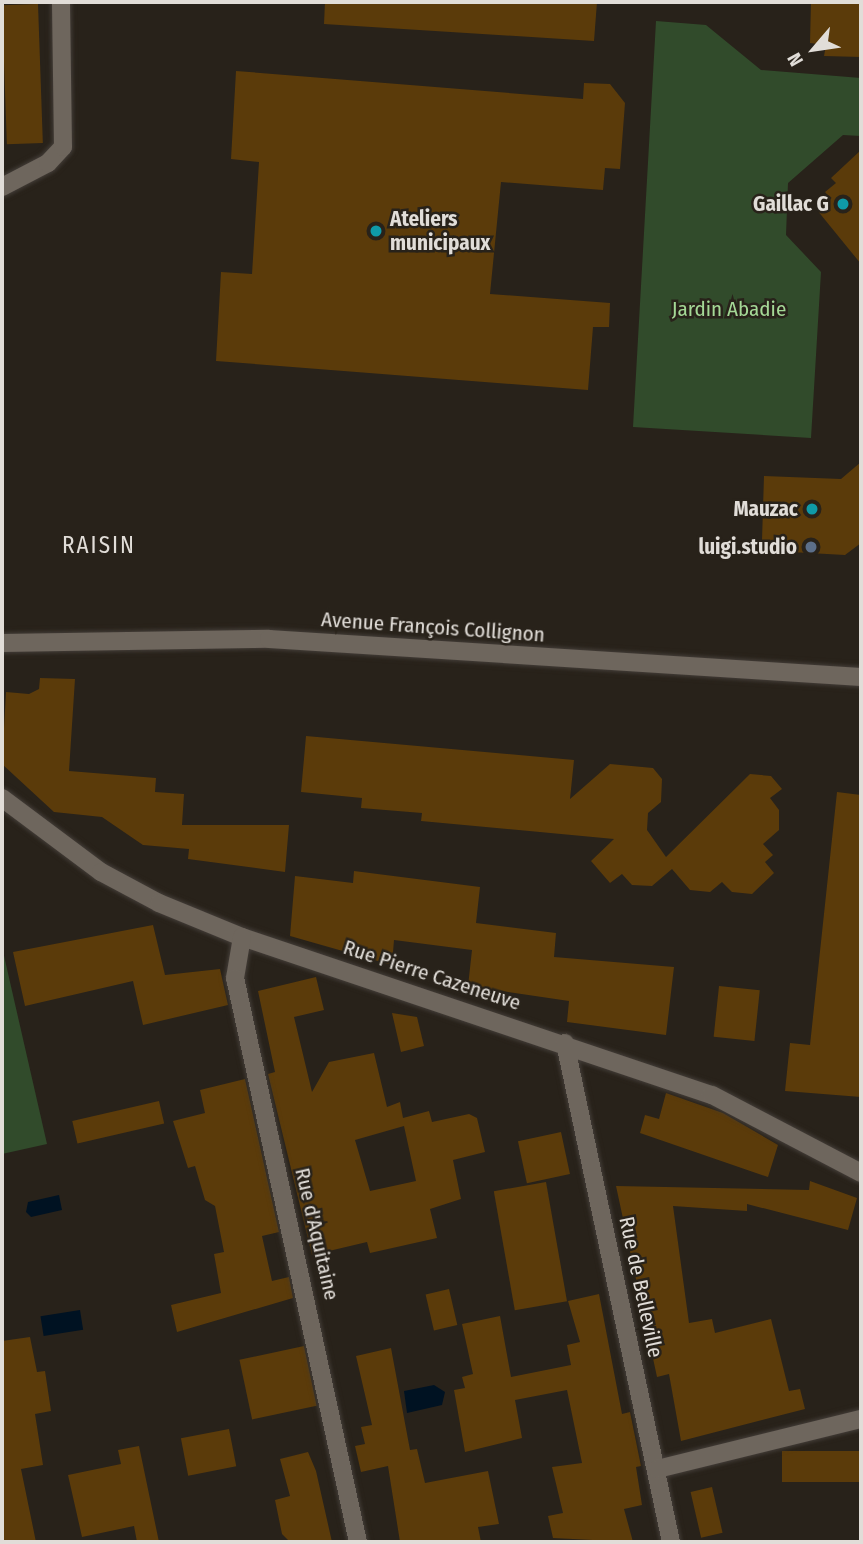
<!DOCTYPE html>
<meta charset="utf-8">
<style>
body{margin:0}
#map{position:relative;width:863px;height:1544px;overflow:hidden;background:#28221a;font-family:"Fira Sans Condensed",sans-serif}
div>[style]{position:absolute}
.green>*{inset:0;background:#314b2b}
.water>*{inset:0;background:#001222;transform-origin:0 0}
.building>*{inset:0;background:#5b3b0a;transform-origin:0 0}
.roads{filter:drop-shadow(0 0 2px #433d38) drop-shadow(0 0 2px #433d38)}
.minor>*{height:18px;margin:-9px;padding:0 9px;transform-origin:9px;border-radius:9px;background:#6e665d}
.dots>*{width:19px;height:19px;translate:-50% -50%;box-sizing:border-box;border:4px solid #28221a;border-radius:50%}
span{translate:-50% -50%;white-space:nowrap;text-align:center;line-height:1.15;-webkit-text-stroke:5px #28221a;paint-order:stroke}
.poi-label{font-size:21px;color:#e1ddd8;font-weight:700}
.right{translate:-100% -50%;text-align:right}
.left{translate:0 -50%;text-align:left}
.park-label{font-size:21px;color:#a4d896}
.street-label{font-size:21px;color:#e1ddd8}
.neighbourhood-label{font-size:23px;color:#e1ddd8;letter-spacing:2px}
.frame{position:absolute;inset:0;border:4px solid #e1ddd8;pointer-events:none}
.north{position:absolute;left:779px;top:14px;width:70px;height:70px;-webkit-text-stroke:5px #28221a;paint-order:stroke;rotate:241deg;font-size:19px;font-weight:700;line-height:28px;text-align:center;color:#e1ddd8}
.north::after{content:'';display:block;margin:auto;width:24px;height:32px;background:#e1ddd8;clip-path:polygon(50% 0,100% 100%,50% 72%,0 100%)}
</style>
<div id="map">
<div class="green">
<div style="clip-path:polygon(656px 21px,706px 25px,761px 70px,861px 78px,861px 136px,843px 135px,788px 183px,786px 235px,821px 272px,811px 438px,633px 427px)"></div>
<div style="clip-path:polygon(2px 947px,47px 1144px,2px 1154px)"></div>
</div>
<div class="water">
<div style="clip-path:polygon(59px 1195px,62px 1210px,31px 1217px,26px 1212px,28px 1202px)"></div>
<div style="left:80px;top:1310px;width:20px;height:40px;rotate:81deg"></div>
<div style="clip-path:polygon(434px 1385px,445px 1392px,442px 1405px,407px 1413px,404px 1391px)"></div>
</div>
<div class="building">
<div style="clip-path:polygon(325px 2px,597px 2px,594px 41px,324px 24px)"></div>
<div style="clip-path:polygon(811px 2px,861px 2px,861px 57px,824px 56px,826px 45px,810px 43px)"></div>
<div style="left:38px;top:4px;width:139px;height:36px;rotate:88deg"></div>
<div style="clip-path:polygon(236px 71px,583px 99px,584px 83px,610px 84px,625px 103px,620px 169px,605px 168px,603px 190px,501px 182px,490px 294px,610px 303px,609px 327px,593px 327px,588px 390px,216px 361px,221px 272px,252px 274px,259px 162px,231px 159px)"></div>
<div style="clip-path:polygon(861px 150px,861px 264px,817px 210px,831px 199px,825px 192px,836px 183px,831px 178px)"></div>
<div style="clip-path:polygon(861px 462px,861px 543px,845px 555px,791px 552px,780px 549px,780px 542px,762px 540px,764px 476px,841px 479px)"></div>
<div style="clip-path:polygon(40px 678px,75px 679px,69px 771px,156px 778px,155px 792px,184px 794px,182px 825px,289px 825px,285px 872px,188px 859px,189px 849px,143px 845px,102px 817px,54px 812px,2px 764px,6px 692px,29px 694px,39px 689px)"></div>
<div style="clip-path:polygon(306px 736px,574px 760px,570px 799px,610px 764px,653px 768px,662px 779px,661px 802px,648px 813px,647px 830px,666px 857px,750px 774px,771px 776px,782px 789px,770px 798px,779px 810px,779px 830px,763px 844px,773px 855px,765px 862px,774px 873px,752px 894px,732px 892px,722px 882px,710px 892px,690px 890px,672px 869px,652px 886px,632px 885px,622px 874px,610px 883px,591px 861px,614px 839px,421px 821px,422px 813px,361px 808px,362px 798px,301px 792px)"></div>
<div style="clip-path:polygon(837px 792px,861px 795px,861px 1097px,785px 1091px,790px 1043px,810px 1045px)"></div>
<div style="clip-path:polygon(354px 871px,480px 887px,476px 923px,556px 933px,554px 957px,674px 967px,666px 1035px,567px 1022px,569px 1001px,468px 986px,472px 950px,394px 940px,392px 965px,290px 936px,295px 876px,353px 883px)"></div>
<div style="clip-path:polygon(153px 925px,165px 975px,220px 969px,228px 1005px,143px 1025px,133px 981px,25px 1006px,13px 952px)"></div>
<div style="clip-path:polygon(evenodd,316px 977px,324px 1010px,294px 1017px,312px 1092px,329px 1062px,374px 1053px,387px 1107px,400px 1102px,403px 1118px,429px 1111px,432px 1122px,469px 1114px,477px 1118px,485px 1152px,453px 1160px,461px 1199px,430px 1209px,437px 1238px,370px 1253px,367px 1242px,312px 1255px,268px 1074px,275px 1072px,258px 991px,316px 977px,404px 1126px,416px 1181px,370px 1191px,355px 1140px,404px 1126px)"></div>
<div style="left:719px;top:986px;width:41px;height:51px;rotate:6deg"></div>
<div style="clip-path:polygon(392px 1013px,417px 1017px,424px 1046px,401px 1052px)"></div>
<div style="clip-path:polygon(245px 1079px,279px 1232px,262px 1236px,272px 1281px,289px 1277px,293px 1298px,177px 1332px,171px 1305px,221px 1293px,214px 1254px,224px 1252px,215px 1206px,205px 1200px,195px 1166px,188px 1168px,173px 1121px,205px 1113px,200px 1090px)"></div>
<div style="clip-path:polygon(666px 1093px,723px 1113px,778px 1145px,768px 1177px,640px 1133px,645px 1115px,659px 1119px)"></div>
<div style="left:159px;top:1101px;width:23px;height:89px;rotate:77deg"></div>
<div style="left:561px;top:1132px;width:43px;height:44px;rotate:78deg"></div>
<div style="clip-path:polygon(810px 1181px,857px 1198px,848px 1230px,747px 1204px,747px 1211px,673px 1206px,689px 1323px,712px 1319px,715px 1333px,771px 1319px,789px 1391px,800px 1389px,805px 1409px,681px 1441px,669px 1374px,657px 1377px,616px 1186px,809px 1190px)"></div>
<div style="left:546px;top:1182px;width:121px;height:53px;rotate:80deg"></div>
<div style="left:449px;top:1289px;width:37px;height:24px;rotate:77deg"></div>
<div style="clip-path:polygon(599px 1294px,622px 1414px,630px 1412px,641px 1466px,636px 1467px,642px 1505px,624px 1509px,633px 1542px,553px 1538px,548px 1516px,563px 1513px,552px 1467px,582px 1463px,567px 1390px,515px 1400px,522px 1438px,465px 1452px,454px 1390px,465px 1388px,462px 1377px,473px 1374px,462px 1324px,500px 1316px,511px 1377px,571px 1365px,567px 1345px,580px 1342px,568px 1301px)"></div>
<div style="clip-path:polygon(30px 1337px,37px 1372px,45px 1371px,51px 1411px,35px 1414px,43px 1465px,21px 1469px,36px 1542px,2px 1542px,2px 1341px)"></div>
<div style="left:304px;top:1346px;width:61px;height:66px;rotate:78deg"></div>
<div style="clip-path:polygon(391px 1348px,410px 1450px,417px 1449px,425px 1483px,488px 1471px,499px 1524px,478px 1527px,481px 1542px,400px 1542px,388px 1466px,361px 1472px,355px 1446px,365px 1444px,361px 1427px,372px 1425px,356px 1356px)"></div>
<div style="left:229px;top:1429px;width:38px;height:49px;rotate:79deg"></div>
<div style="clip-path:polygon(139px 1446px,159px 1542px,137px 1542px,134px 1526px,82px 1537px,68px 1475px,121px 1464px,118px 1450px)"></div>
<div style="left:861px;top:1451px;width:31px;height:79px;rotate:90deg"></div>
<div style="clip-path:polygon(308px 1452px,316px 1471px,332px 1542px,290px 1542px,282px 1534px,275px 1500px,290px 1496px,280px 1459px)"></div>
<div style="left:712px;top:1487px;width:47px;height:22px;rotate:77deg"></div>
</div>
<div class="roads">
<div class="minor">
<div style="left:2px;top:187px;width:52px;rotate:-27.6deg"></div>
<div style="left:48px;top:163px;width:22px;rotate:-47deg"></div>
<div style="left:63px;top:147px;width:145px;rotate:-90.8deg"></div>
<div style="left:2px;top:643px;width:267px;rotate:-0.9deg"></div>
<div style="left:269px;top:639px;width:593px;rotate:3.67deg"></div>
<div style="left:2px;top:798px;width:124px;rotate:36.8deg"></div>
<div style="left:101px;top:872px;width:66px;rotate:28.1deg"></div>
<div style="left:159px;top:903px;width:90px;rotate:22.3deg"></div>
<div style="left:242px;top:937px;width:496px;rotate:18.6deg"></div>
<div style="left:712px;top:1095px;width:168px;rotate:27.6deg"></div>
<div style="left:242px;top:937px;width:42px;rotate:99.7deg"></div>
<div style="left:235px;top:978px;width:577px;rotate:77.7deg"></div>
<div style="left:565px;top:1043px;width:510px;rotate:78.01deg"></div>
<div style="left:657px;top:1469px;width:210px;rotate:-13.8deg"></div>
</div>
</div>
<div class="dots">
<div style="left:843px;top:204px;background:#0f9aa8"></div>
<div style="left:376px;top:231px;background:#0f9aa8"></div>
<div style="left:812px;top:509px;background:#0f9aa8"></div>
<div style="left:811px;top:547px;background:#5c6f8a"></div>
</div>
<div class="poi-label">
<span class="right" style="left:829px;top:204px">Gaillac G</span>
<span class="left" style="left:390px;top:231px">Ateliers<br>municipaux</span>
<span class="right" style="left:798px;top:509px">Mauzac</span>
<span class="right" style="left:797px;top:547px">luigi.studio</span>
</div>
<div class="park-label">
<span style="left:729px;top:309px">Jardin Abadie</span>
</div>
<div class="street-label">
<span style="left:433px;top:627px;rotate:4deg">Avenue François Collignon</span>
<span style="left:432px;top:975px;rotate:18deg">Rue Pierre Cazeneuve</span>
<span style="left:317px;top:1234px;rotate:77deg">Rue d'Aquitaine</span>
<span style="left:641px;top:1287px;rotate:78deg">Rue de Belleville</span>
</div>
<div class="neighbourhood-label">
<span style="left:99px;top:545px">RAISIN</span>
</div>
<div class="frame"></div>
<div class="north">N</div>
</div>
